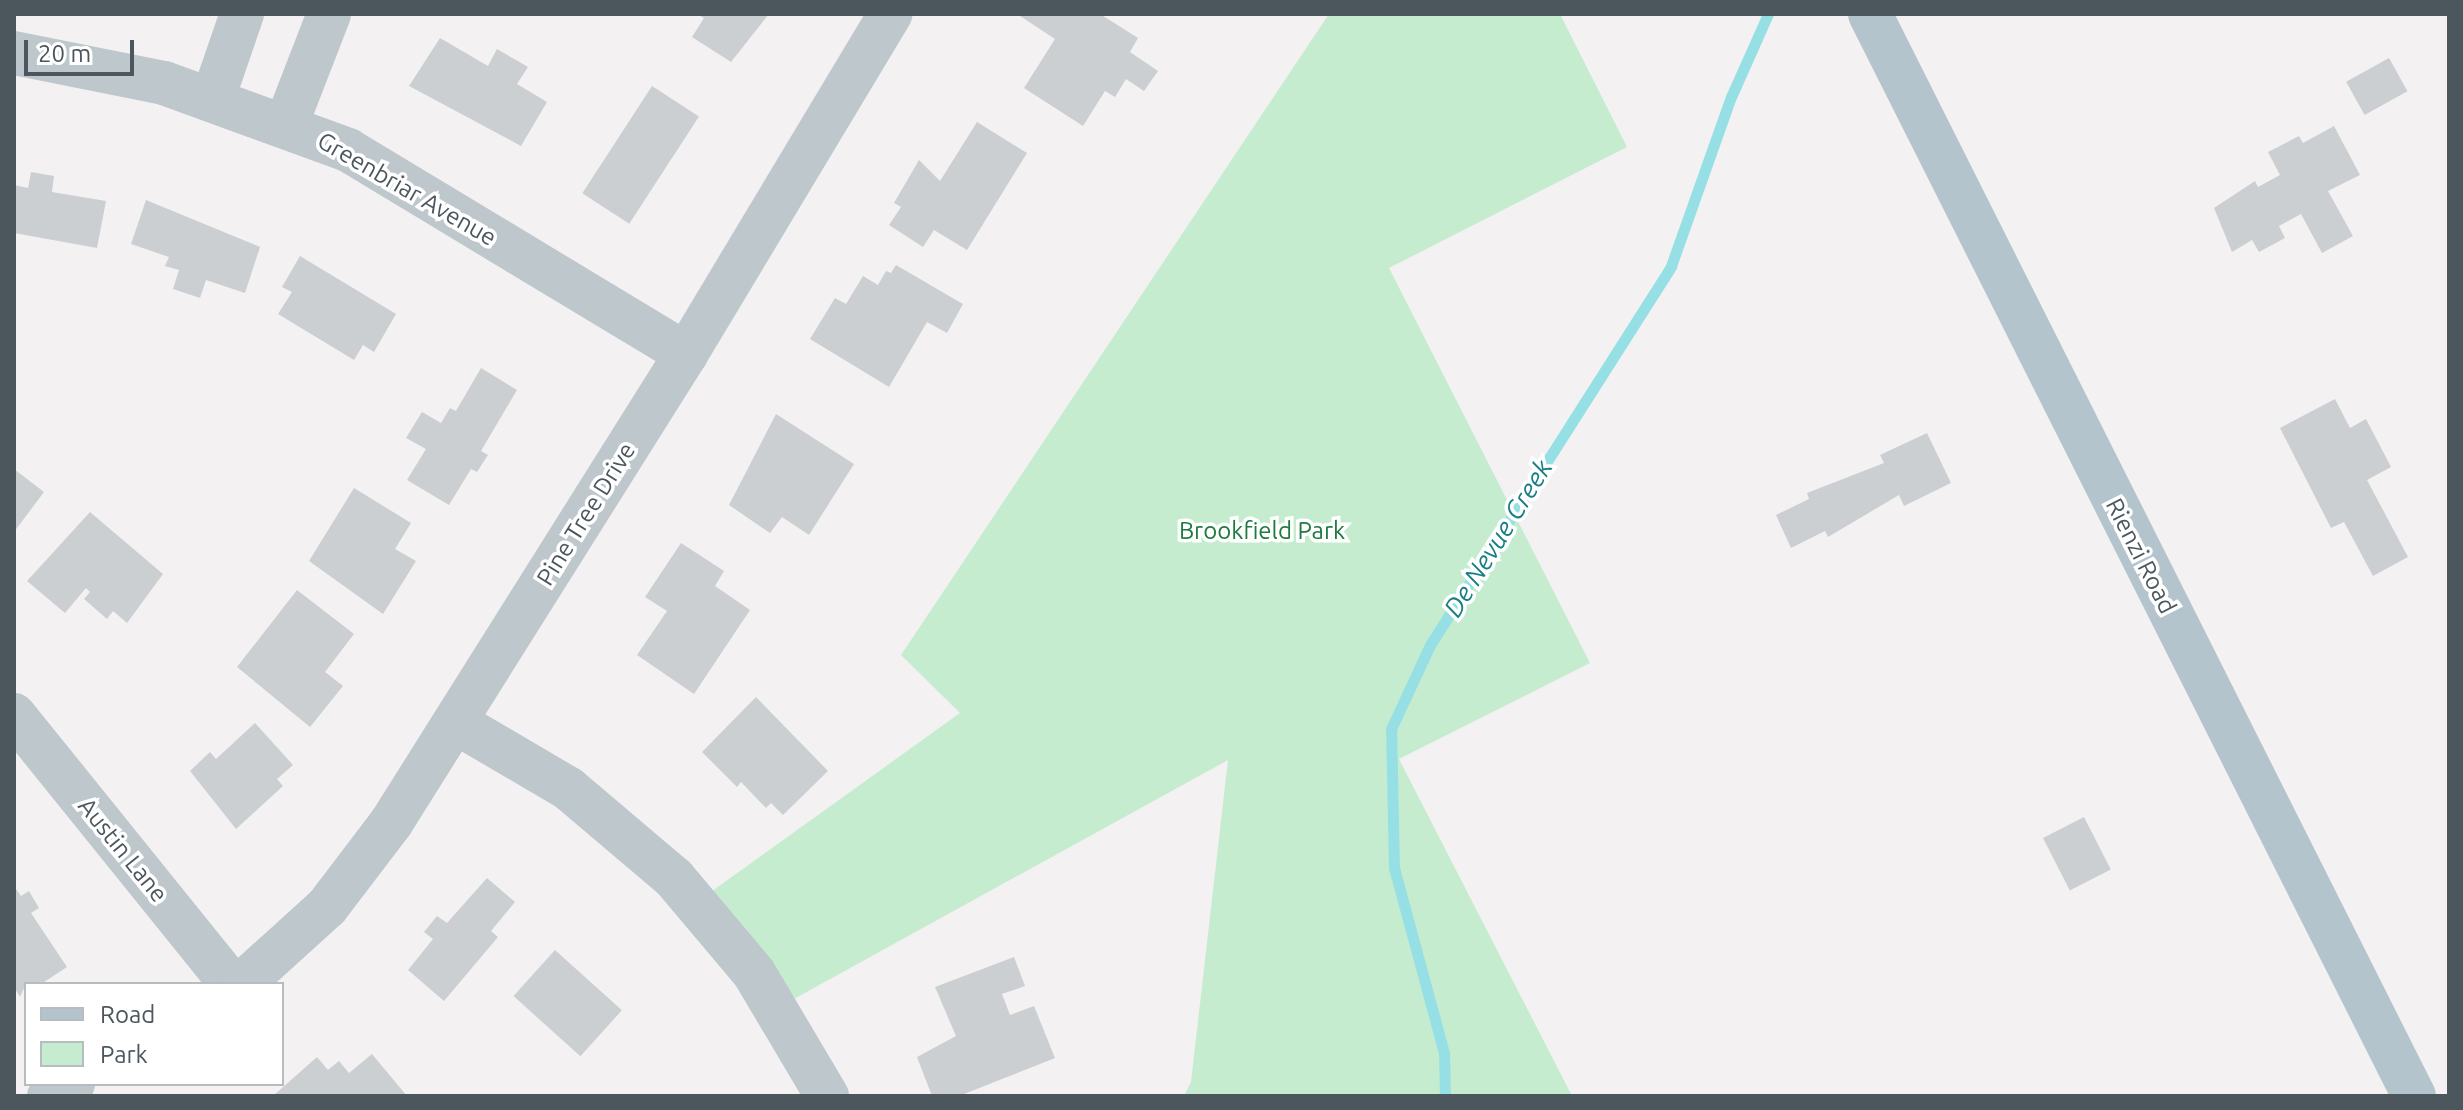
<!DOCTYPE html>
<style>
body{margin:0}
#map{position:relative;width:2463px;height:1110px;overflow:hidden;background:#f3f1f2;font-family:Ubuntu,sans-serif}
div>[style]{position:absolute}
.green>*{inset:0;background:#c5ecce}
.stream>*{height:11px;margin:-5.5px;padding:0 5.5px;transform-origin:5.5px;border-radius:5.5px;background:#96e0e5}
.building>*{inset:0;background:#cccfd2;transform-origin:0 0}
.minor>*{height:44px;margin:-22px;padding:0 22px;transform-origin:22px;border-radius:22px;background:#bec7cc}
.major>*{height:44px;margin:-22px;padding:0 22px;transform-origin:22px;border-radius:22px;background:#b4c4cd}
span{translate:-50% -50%;white-space:nowrap;text-align:center;line-height:1.15;-webkit-text-stroke:7px #fff;paint-order:stroke}
.street-label{font-size:24px;color:#4b575d}
.park-label{font-size:24px;color:#207a40}
.water-label{font-size:26px;color:#177e85;font-style:italic}
.frame{position:absolute;inset:0;border:16px solid #4b575d;pointer-events:none}
.legend{position:absolute;left:24px;top:982px;width:260px;height:104px;box-sizing:border-box;background:#fff;border:2px solid #b7bcbe;margin:0;padding:10px 14px;list-style:none;font-size:24px;color:#4b575d}
.legend li{display:flex;align-items:center;gap:16px;height:40px}
.legend b{width:40px;border:2px solid #b7bcbe}
.scale{position:absolute;left:24px;top:40px;width:110px;height:36px;box-sizing:border-box;border:4px solid #4b575d;border-top:0;padding-left:10px;font-size:24px;line-height:28px;white-space:nowrap;color:#4b575d;-webkit-text-stroke:6px #fff;paint-order:stroke}
</style>
<div id="map">
<div class="green">
<div style="clip-path:polygon(1329px 14px,1560px 14px,1627px 147px,1389px 268px,1590px 663px,1399px 759px,1572px 1096px,1184px 1096px,1191px 1082px,1228px 760px,783px 1005px,701px 899px,960px 713px,901px 655px)"></div>
</div>
<div class="stream">
<div style="left:1445px;top:1096px;width:43px;rotate:-91.3deg"></div>
<div style="left:1444px;top:1053px;width:192px;rotate:-105.1deg"></div>
<div style="left:1394px;top:868px;width:139px;rotate:-91.2deg"></div>
<div style="left:1391px;top:729px;width:93px;rotate:-65.1deg"></div>
<div style="left:1430px;top:645px;width:449px;rotate:-57.5deg"></div>
<div style="left:1671px;top:266px;width:179px;rotate:-70.5deg"></div>
<div style="left:1731px;top:97px;width:91px;rotate:-66deg"></div>
</div>
<div class="building">
<div style="clip-path:polygon(697px 14px,769px 14px,731px 62px,692px 37px,704px 18px)"></div>
<div style="clip-path:polygon(1017px 14px,1100px 14px,1138px 38px,1130px 52px,1158px 71px,1144px 91px,1126px 79px,1115px 97px,1105px 91px,1083px 126px,1024px 88px,1055px 39px)"></div>
<div style="clip-path:polygon(440px 38px,488px 66px,497px 49px,528px 67px,517px 84px,547px 102px,521px 146px,409px 86px)"></div>
<div style="left:2389px;top:58px;width:38px;height:49px;rotate:61deg"></div>
<div style="left:652px;top:86px;width:56px;height:128px;rotate:33deg"></div>
<div style="clip-path:polygon(977px 122px,1027px 153px,967px 250px,934px 230px,923px 247px,889px 225px,901px 207px,894px 203px,919px 160px,940px 181px)"></div>
<div style="clip-path:polygon(2334px 126px,2360px 175px,2328px 191px,2353px 236px,2322px 253px,2301px 214px,2279px 226px,2285px 238px,2259px 252px,2252px 240px,2232px 252px,2214px 208px,2255px 181px,2258px 187px,2280px 175px,2268px 152px,2299px 136px,2303px 143px)"></div>
<div style="clip-path:polygon(31px 172px,54px 176px,52px 192px,106px 201px,97px 248px,14px 233px,14px 185px,28px 188px)"></div>
<div style="clip-path:polygon(146px 200px,260px 247px,245px 293px,206px 280px,200px 298px,173px 289px,179px 270px,165px 266px,169px 257px,131px 244px)"></div>
<div style="clip-path:polygon(300px 256px,396px 314px,374px 352px,363px 345px,354px 360px,278px 314px,292px 292px,282px 287px)"></div>
<div style="clip-path:polygon(896px 265px,963px 304px,947px 333px,927px 322px,889px 387px,810px 339px,835px 298px,846px 304px,863px 276px,878px 285px,886px 271px,891px 273px)"></div>
<div style="clip-path:polygon(481px 368px,517px 390px,481px 451px,488px 455px,477px 472px,471px 469px,449px 505px,407px 480px,426px 449px,406px 438px,422px 412px,441px 423px,450px 408px,456px 411px)"></div>
<div style="clip-path:polygon(2335px 399px,2350px 428px,2366px 419px,2391px 467px,2367px 480px,2408px 557px,2373px 576px,2344px 522px,2331px 528px,2280px 428px)"></div>
<div style="clip-path:polygon(776px 414px,854px 464px,809px 535px,782px 517px,770px 533px,729px 505px)"></div>
<div style="clip-path:polygon(1927px 433px,1951px 483px,1904px 506px,1899px 495px,1828px 537px,1825px 531px,1791px 548px,1776px 515px,1809px 499px,1807px 493px,1884px 463px,1880px 455px)"></div>
<div style="clip-path:polygon(14px 469px,44px 492px,14px 532px)"></div>
<div style="clip-path:polygon(354px 488px,411px 523px,395px 549px,416px 561px,383px 614px,309px 561px)"></div>
<div style="clip-path:polygon(90px 512px,163px 574px,127px 623px,113px 611px,107px 619px,84px 599px,90px 592px,86px 588px,65px 613px,27px 581px)"></div>
<div style="clip-path:polygon(681px 543px,724px 571px,715px 586px,750px 610px,694px 694px,637px 655px,667px 611px,645px 597px)"></div>
<div style="clip-path:polygon(297px 590px,354px 634px,325px 672px,343px 686px,310px 727px,237px 667px)"></div>
<div style="clip-path:polygon(756px 697px,828px 771px,783px 815px,771px 803px,766px 808px,741px 782px,737px 787px,702px 752px)"></div>
<div style="clip-path:polygon(255px 723px,293px 765px,277px 779px,283px 786px,236px 829px,190px 771px,210px 752px,216px 759px)"></div>
<div style="left:2084px;top:817px;width:59px;height:46px;rotate:63deg"></div>
<div style="clip-path:polygon(487px 878px,515px 902px,491px 931px,498px 937px,444px 1001px,408px 970px,433px 939px,424px 932px,437px 916px,447px 923px)"></div>
<div style="clip-path:polygon(14px 886px,21px 896px,29px 891px,39px 908px,31px 913px,67px 967px,41px 984px,26px 984px,20px 997px,14px 987px)"></div>
<div style="left:555px;top:950px;width:90px;height:62px;rotate:42deg"></div>
<div style="clip-path:polygon(1014px 957px,1025px 986px,1002px 994px,1010px 1015px,1034px 1006px,1055px 1058px,959px 1096px,932px 1096px,917px 1057px,956px 1036px,935px 987px)"></div>
<div style="clip-path:polygon(372px 1054px,407px 1096px,273px 1096px,317px 1057px,328px 1070px,339px 1061px,349px 1073px)"></div>
</div>
<div class="minor">
<div style="left:14px;top:53px;width:153px;rotate:11.3deg"></div>
<div style="left:164px;top:83px;width:196px;rotate:20deg"></div>
<div style="left:348px;top:150px;width:395px;rotate:31.1deg"></div>
<div style="left:213px;top:98px;width:89px;rotate:-71deg"></div>
<div style="left:286px;top:125px;width:119px;rotate:-68.8deg"></div>
<div style="left:14px;top:715px;width:346px;rotate:51.1deg"></div>
<div style="left:455px;top:722px;width:132px;rotate:30.4deg"></div>
<div style="left:569px;top:789px;width:138px;rotate:40.3deg"></div>
<div style="left:674px;top:878px;width:124px;rotate:49.9deg"></div>
<div style="left:754px;top:973px;width:143px;rotate:59.3deg"></div>
<div style="left:242px;top:984px;width:115px;rotate:-42.2deg"></div>
<div style="left:327px;top:907px;width:106px;rotate:-52.7deg"></div>
<div style="left:391px;top:823px;width:554px;rotate:-57.83deg"></div>
<div style="left:686px;top:354px;width:397px;rotate:-59deg"></div>
<div style="left:49px;top:1096px;width:27px;rotate:-27deg"></div>
</div>
<div class="major">
<div style="left:1870px;top:14px;width:1211px;rotate:63.31deg"></div>
</div>
<div class="street-label">
<span style="left:407px;top:189px;rotate:30deg">Greenbriar Avenue</span>
<span style="left:586px;top:514px;rotate:-58deg">Pine Tree Drive</span>
<span style="left:2141px;top:556px;rotate:63deg">Rienzi Road</span>
<span style="left:123px;top:850px;rotate:51deg">Austin Lane</span>
</div>
<div class="park-label">
<span style="left:1262px;top:531px">Brookfield Park</span>
</div>
<div class="water-label">
<span style="left:1498px;top:538px;rotate:-58deg">De Nevue Creek</span>
</div>
<div class="frame"></div>
<ul class="legend">
<li><b style="height:10px;background:#b4c4cd"></b>Road</li>
<li><b style="height:22px;background:#c5ecce"></b>Park</li>
</ul>
<div class="scale">20 m</div>
</div>
